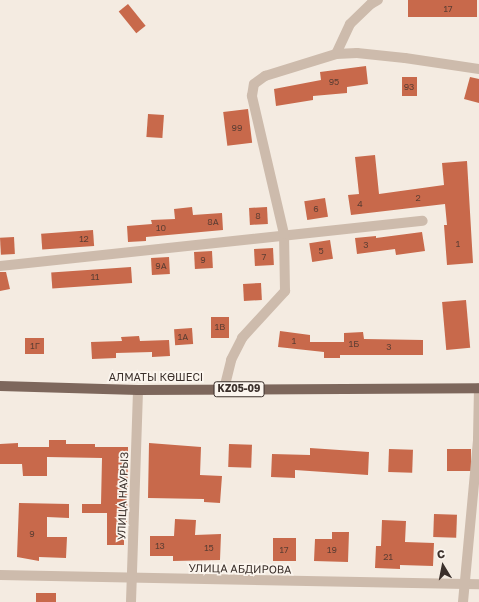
<!DOCTYPE html>
<meta charset="utf-8">
<style>
body{margin:0}
#map{position:relative;width:479px;height:602px;overflow:hidden;background:#f4ebe1;font-family:"Golos Text",sans-serif}
div>[style]{position:absolute}
.building>*{inset:0;background:#c8694b;transform-origin:0 0}
.street>*{height:10px;margin:-5px;padding:0 5px;transform-origin:5px;border-radius:5px;background:#cdbbac}
.primary>*{height:10px;margin:-5px;padding:0 5px;transform-origin:5px;border-radius:5px;background:#7d675c}
span{translate:-50% -50%;white-space:nowrap;text-align:center;line-height:1.15;-webkit-text-stroke:3.5px #fbf5ee;paint-order:stroke}
.number-label{font-size:9px;color:#5e3e33}
.number-label span{-webkit-text-stroke-width:0}
.shield-label span{padding:1px 3px;background:#fbf5ee;border:1px solid;border-radius:3px;-webkit-text-stroke-width:0}
.shield-label{font-size:10px;color:#3b302b;font-weight:700}
.street-label{font-size:11px;color:#3b302b}
.north{position:absolute;left:423px;top:546px;width:40px;height:40px;-webkit-text-stroke:3px #fbf5ee;paint-order:stroke;rotate:350deg;font-size:11px;font-weight:700;line-height:16px;text-align:center;color:#3b302b}
.north::after{content:'';display:block;margin:auto;width:14px;height:18px;background:#3b302b;clip-path:polygon(50% 0,100% 100%,50% 72%,0 100%)}
</style>
<div id="map">
<div class="building">
<div style="left:408px;top:0;width:69px;height:17px"></div>
<div style="left:128px;top:4px;width:28px;height:12px;rotate:51deg"></div>
<div style="clip-path:polygon(366px 66px,368px 84px,347px 87px,347px 93px,313px 96px,313px 100px,276px 106px,274px 89px,321px 80px,320px 72px)"></div>
<div style="left:402px;top:77px;width:15px;height:19px"></div>
<div style="clip-path:polygon(470px 77px,479px 79px,479px 103px,464px 99px)"></div>
<div style="left:248px;top:109px;width:34px;height:25px;rotate:83deg"></div>
<div style="left:148px;top:114px;width:16px;height:23px;rotate:4deg"></div>
<div style="clip-path:polygon(375px 155px,379px 194px,444px 185px,442px 163px,467px 161px,473px 263px,447px 265px,444px 225px,447px 225px,445px 204px,351px 215px,348px 195px,359px 194px,355px 157px)"></div>
<div style="left:325px;top:198px;width:19px;height:21px;rotate:81deg"></div>
<div style="clip-path:polygon(192px 207px,193px 215px,222px 213px,223px 230px,146px 237px,146px 241px,128px 242px,127px 226px,152px 224px,151px 220px,175px 219px,174px 209px)"></div>
<div style="left:267px;top:207px;width:17px;height:18px;rotate:87deg"></div>
<div style="left:93px;top:230px;width:16px;height:52px;rotate:86deg"></div>
<div style="clip-path:polygon(422px 232px,425px 251px,396px 255px,395px 249px,357px 254px,355px 238px,376px 236px,376px 238px)"></div>
<div style="left:14px;top:237px;width:17px;height:14px;rotate:87deg"></div>
<div style="left:330px;top:240px;width:19px;height:21px;rotate:81deg"></div>
<div style="left:273px;top:248px;width:17px;height:19px;rotate:87deg"></div>
<div style="left:212px;top:251px;width:17px;height:18px;rotate:87deg"></div>
<div style="left:169px;top:257px;width:17px;height:18px;rotate:87deg"></div>
<div style="left:131px;top:267px;width:16px;height:80px;rotate:86deg"></div>
<div style="clip-path:polygon(0 272px,6px 272px,10px 289px,0 291px)"></div>
<div style="left:261px;top:283px;width:17px;height:18px;rotate:87deg"></div>
<div style="left:466px;top:300px;width:48px;height:24px;rotate:85deg"></div>
<div style="left:211px;top:317px;width:18px;height:21px"></div>
<div style="left:192px;top:328px;width:16px;height:18px;rotate:86deg"></div>
<div style="clip-path:polygon(280px 331px,310px 335px,310px 342px,344px 342px,344px 333px,363px 332px,364px 339px,423px 340px,423px 355px,340px 355px,340px 358px,324px 358px,324px 352px,278px 347px)"></div>
<div style="clip-path:polygon(139px 336px,140px 341px,169px 340px,170px 356px,152px 357px,152px 352px,116px 353px,116px 358px,92px 359px,91px 342px,122px 341px,121px 337px)"></div>
<div style="left:44px;top:338px;width:16px;height:19px;rotate:90deg"></div>
<div style="clip-path:polygon(49px 440px,66px 440px,66px 444px,95px 444px,95px 447px,128px 447px,127px 526px,124px 525px,124px 545px,107px 545px,107px 513px,82px 513px,82px 504px,101px 504px,102px 458px,47px 457px,47px 476px,23px 476px,22px 464px,0 464px,0 444px,18px 443px,18px 447px,49px 447px)"></div>
<div style="clip-path:polygon(149px 443px,201px 447px,200px 475px,222px 476px,220px 503px,204px 502px,204px 499px,148px 498px)"></div>
<div style="left:229px;top:444px;width:23px;height:23px;rotate:2deg"></div>
<div style="clip-path:polygon(310px 448px,369px 452px,368px 475px,295px 470px,295px 478px,271px 477px,272px 454px,310px 455px)"></div>
<div style="left:389px;top:449px;width:24px;height:23px;rotate:2deg"></div>
<div style="left:447px;top:449px;width:24px;height:22px"></div>
<div style="clip-path:polygon(19px 503px,69px 504px,69px 518px,47px 517px,47px 537px,67px 537px,66px 558px,39px 557px,39px 561px,17px 557px)"></div>
<div style="left:434px;top:514px;width:23px;height:23px;rotate:2deg"></div>
<div style="clip-path:polygon(175px 519px,196px 520px,195px 535px,221px 534px,220px 560px,173px 561px,173px 556px,150px 556px,150px 536px,174px 536px)"></div>
<div style="clip-path:polygon(382px 520px,406px 521px,405px 542px,434px 543px,433px 566px,400px 565px,400px 569px,375px 568px,376px 546px,381px 546px)"></div>
<div style="clip-path:polygon(332px 532px,349px 532px,348px 562px,314px 561px,315px 539px,332px 539px)"></div>
<div style="left:273px;top:538px;width:23px;height:23px"></div>
<div style="left:36px;top:593px;width:20px;height:9px"></div>
</div>
<div class="street">
<div style="left:336px;top:54px;width:33px;rotate:-65deg"></div>
<div style="left:350px;top:24px;width:29px;rotate:-44deg"></div>
<div style="left:371px;top:4px;width:8px;rotate:-30deg"></div>
<div style="left:0;top:266px;width:425px;rotate:-6.1deg"></div>
<div style="left:224px;top:389px;width:30px;rotate:-76deg"></div>
<div style="left:231px;top:360px;width:25px;rotate:-63deg"></div>
<div style="left:242px;top:338px;width:64px;rotate:-47.5deg"></div>
<div style="left:285px;top:291px;width:57px;rotate:-91deg"></div>
<div style="left:284px;top:234px;width:142px;rotate:-103.1deg"></div>
<div style="left:252px;top:96px;width:12px;rotate:-81deg"></div>
<div style="left:254px;top:84px;width:14px;rotate:-36deg"></div>
<div style="left:265px;top:76px;width:74px;rotate:-17.2deg"></div>
<div style="left:336px;top:54px;width:21px;rotate:-3deg"></div>
<div style="left:357px;top:53px;width:48px;rotate:5.9deg"></div>
<div style="left:405px;top:58px;width:75px;rotate:8.5deg"></div>
<div style="left:0;top:575px;width:479px;rotate:1.1deg"></div>
<div style="left:131px;top:602px;width:212px;rotate:-88.1deg"></div>
<div style="left:463px;top:602px;width:164px;rotate:-84.7deg"></div>
<div style="left:478px;top:439px;width:51px;rotate:-88.9deg"></div>
</div>
<div class="primary">
<div style="left:0;top:386px;width:138px;rotate:1.7deg"></div>
<div style="left:138px;top:390px;width:341px;rotate:-0.3deg"></div>
</div>
<div class="number-label">
<span style="left:448px;top:9px">17</span>
<span style="left:334px;top:82px">95</span>
<span style="left:409px;top:87px">93</span>
<span style="left:237px;top:128px">99</span>
<span style="left:418px;top:198px">2</span>
<span style="left:360px;top:204px">4</span>
<span style="left:316px;top:209px">6</span>
<span style="left:258px;top:216px">8</span>
<span style="left:213px;top:222px">8А</span>
<span style="left:161px;top:228px">10</span>
<span style="left:84px;top:239px">12</span>
<span style="left:458px;top:244px">1</span>
<span style="left:366px;top:245px">3</span>
<span style="left:321px;top:251px">5</span>
<span style="left:264px;top:257px">7</span>
<span style="left:203px;top:260px">9</span>
<span style="left:161px;top:266px">9А</span>
<span style="left:95px;top:277px">11</span>
<span style="left:220px;top:327px">1В</span>
<span style="left:183px;top:337px">1А</span>
<span style="left:294px;top:341px">1</span>
<span style="left:354px;top:344px">1Б</span>
<span style="left:35px;top:346px">1Г</span>
<span style="left:389px;top:347px">3</span>
<span style="left:32px;top:534px">9</span>
<span style="left:160px;top:546px">13</span>
<span style="left:209px;top:548px">15</span>
<span style="left:284px;top:550px">17</span>
<span style="left:332px;top:550px">19</span>
<span style="left:388px;top:557px">21</span>
</div>
<div class="shield-label">
<span style="left:239px;top:389px">KZ05-09</span>
</div>
<div class="street-label">
<span style="left:156px;top:377px">АЛМАТЫ КӨШЕСІ</span>
<span style="left:123px;top:496px;rotate:-88deg">УЛИЦА НАУРЫЗ</span>
<span style="left:240px;top:569px;rotate:1deg">УЛИЦА АБДИРОВА</span>
</div>
<div class="north">С</div>
</div>
